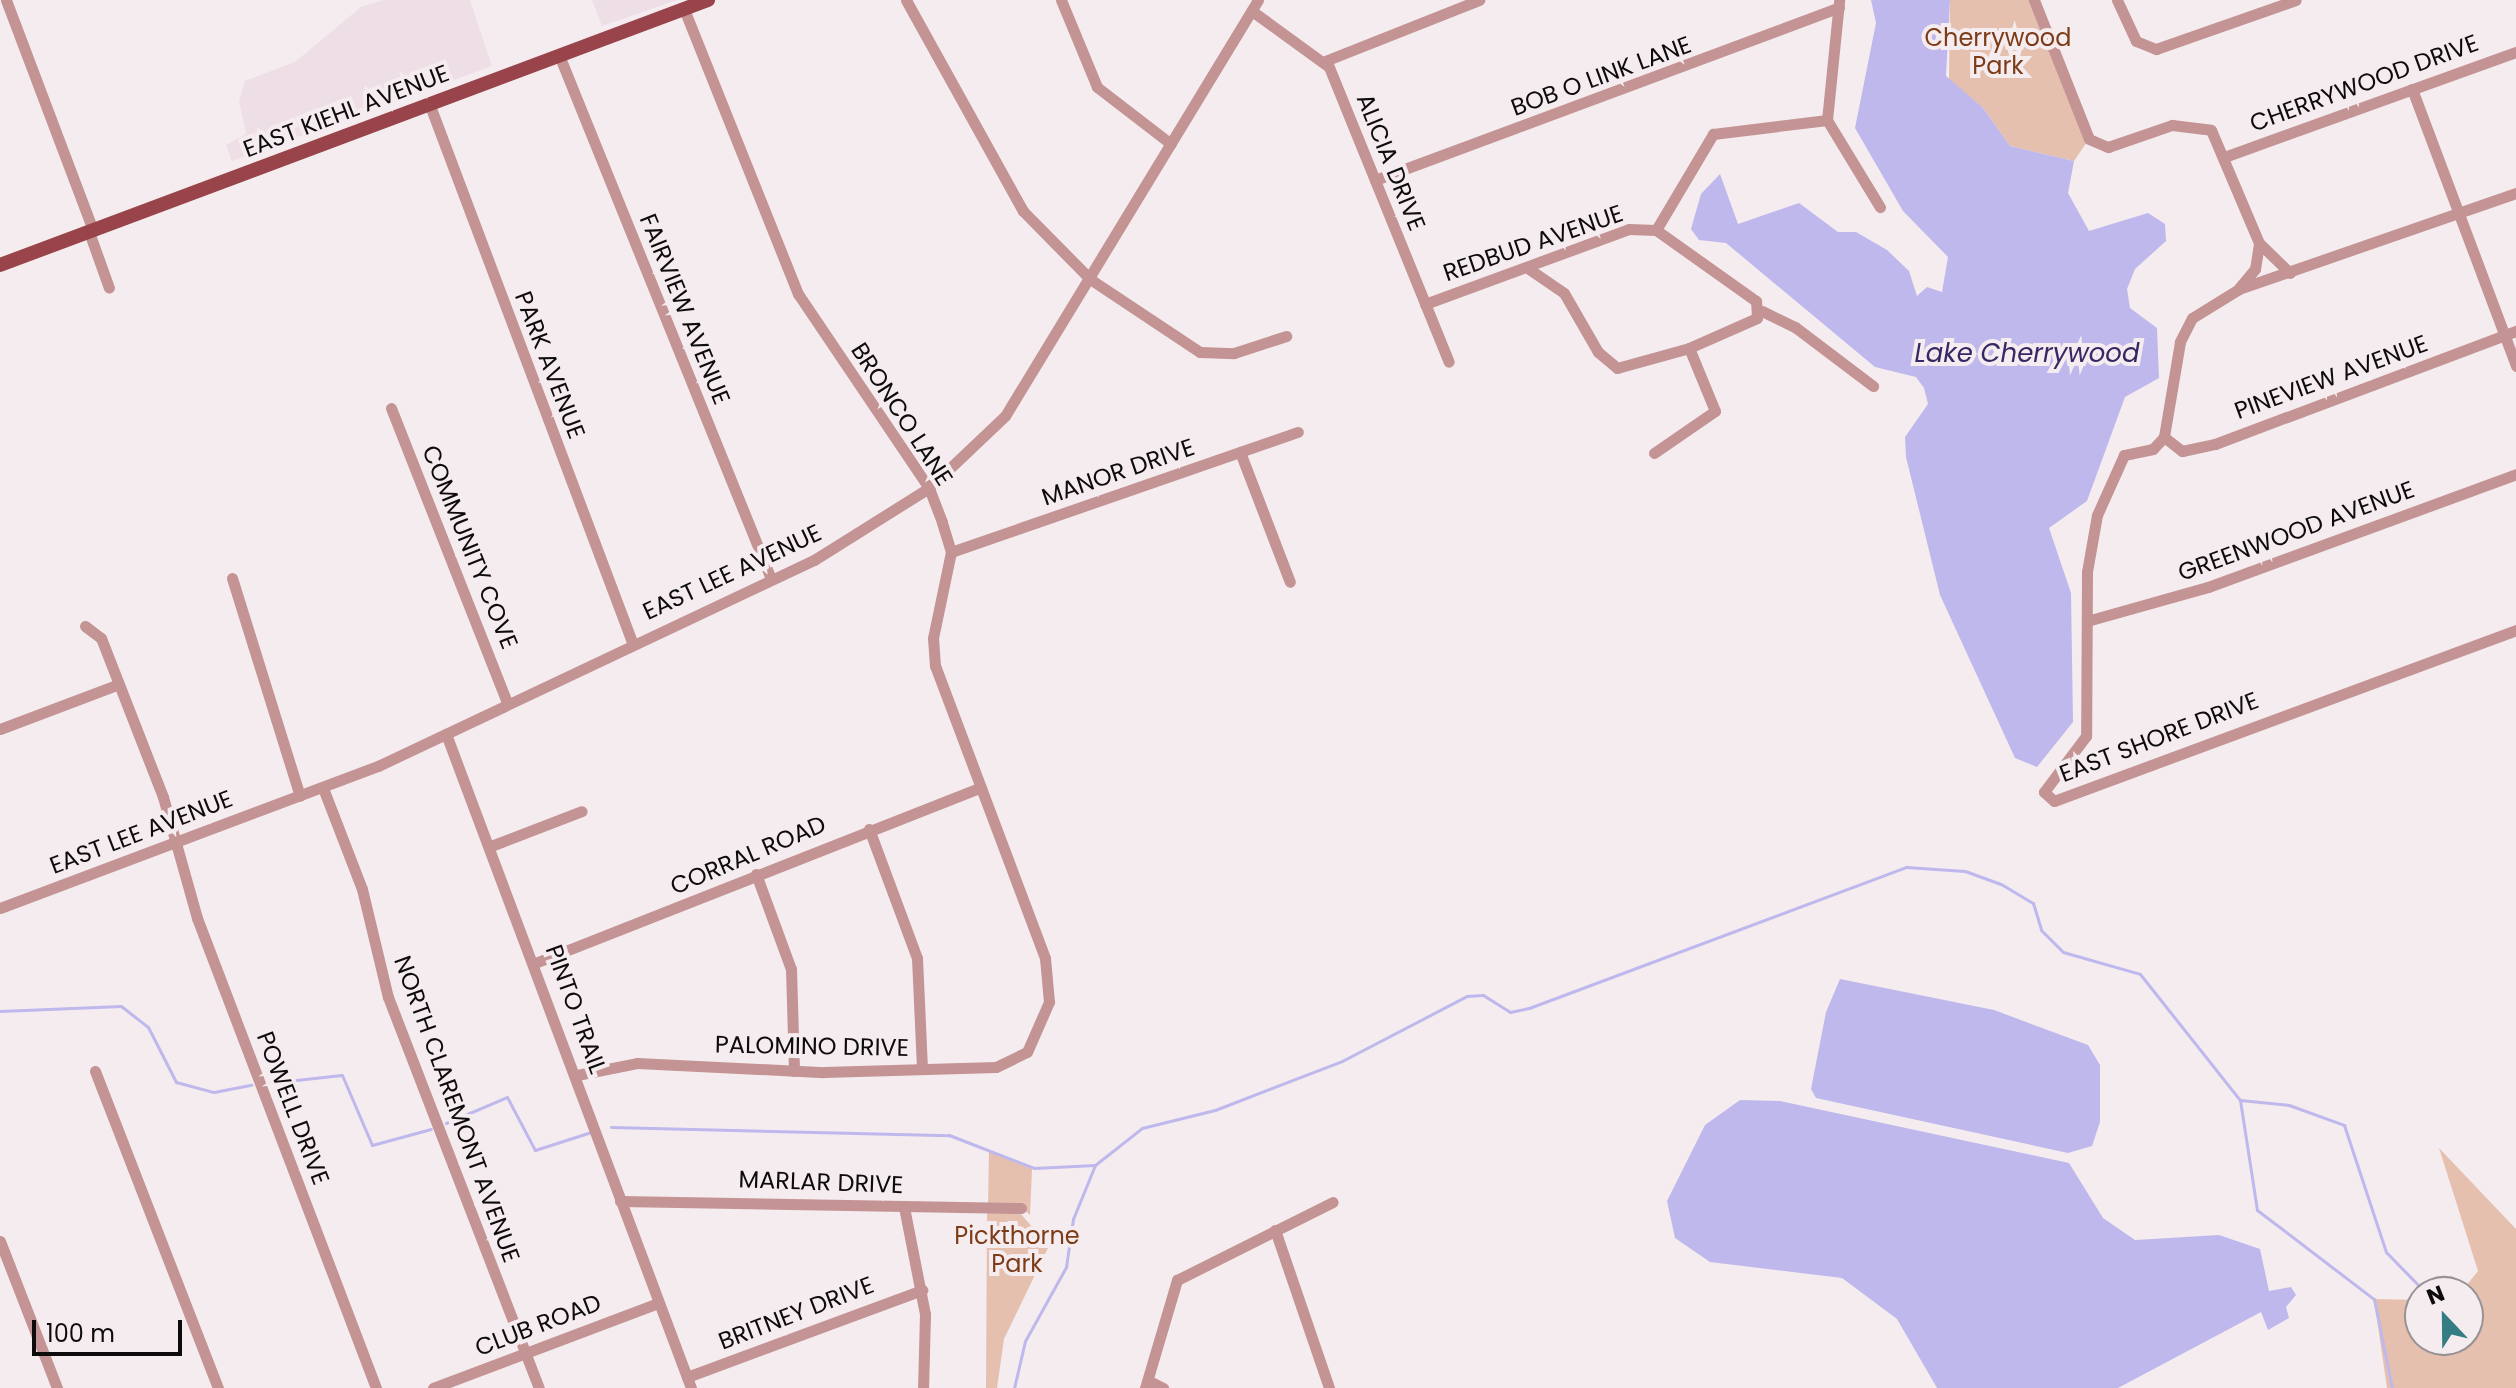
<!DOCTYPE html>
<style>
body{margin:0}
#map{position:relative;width:2516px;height:1388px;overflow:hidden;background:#f5ecf0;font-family:Poppins,sans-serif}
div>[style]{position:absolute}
.built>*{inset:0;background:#eedee6}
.green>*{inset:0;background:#e5c0ae}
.water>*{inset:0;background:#beb8ec}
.stream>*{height:3px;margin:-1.5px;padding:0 1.5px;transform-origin:1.5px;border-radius:1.5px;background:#beb8ec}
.minor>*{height:11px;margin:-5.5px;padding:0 5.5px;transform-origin:5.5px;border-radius:5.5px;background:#c49394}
.major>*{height:14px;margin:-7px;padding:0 7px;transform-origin:7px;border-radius:7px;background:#98444a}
span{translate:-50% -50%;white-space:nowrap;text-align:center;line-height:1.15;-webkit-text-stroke:8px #f5ecf0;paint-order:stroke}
.park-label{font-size:24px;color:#7d3b17}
.street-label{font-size:24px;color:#0d0b0c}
.water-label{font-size:26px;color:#362865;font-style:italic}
.north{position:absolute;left:2404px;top:1276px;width:80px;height:80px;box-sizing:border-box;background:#f5ecf0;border:2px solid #989295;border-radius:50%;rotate:338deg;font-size:22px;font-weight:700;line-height:32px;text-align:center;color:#0d0b0c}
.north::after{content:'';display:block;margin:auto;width:28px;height:36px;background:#347d83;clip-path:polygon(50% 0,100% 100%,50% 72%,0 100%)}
.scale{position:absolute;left:32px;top:1320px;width:150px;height:36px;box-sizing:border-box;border:4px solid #0d0b0c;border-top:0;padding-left:10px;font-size:24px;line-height:28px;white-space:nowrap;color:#0d0b0c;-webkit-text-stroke:6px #f5ecf0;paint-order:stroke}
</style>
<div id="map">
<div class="built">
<div style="clip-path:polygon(384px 0,470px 0,492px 66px,232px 161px,226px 145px,246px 134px,239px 101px,245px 81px,295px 62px,361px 7px)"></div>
<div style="clip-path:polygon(592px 0,677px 0,602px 26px)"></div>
</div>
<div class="green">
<div style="clip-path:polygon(1950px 0,2034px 0,2089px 139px,2074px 161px,2010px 146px,1983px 108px,1949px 81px)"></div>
<div style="clip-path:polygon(2439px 1148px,2516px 1229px,2516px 1388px,2387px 1388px,2374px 1299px,2420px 1300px,2420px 1340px,2468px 1340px,2468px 1292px,2461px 1292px,2478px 1271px)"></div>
<div style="clip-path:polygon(989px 1150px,1032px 1169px,1030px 1215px,1019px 1206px,988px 1206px)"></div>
<div style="clip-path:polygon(987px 1213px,1020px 1213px,1049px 1246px,1004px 1339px,997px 1388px,986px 1388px)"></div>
</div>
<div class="water">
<div style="clip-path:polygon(1871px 0,1950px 0,1946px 76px,1983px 108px,2010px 146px,2074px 161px,2068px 193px,2089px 231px,2148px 213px,2165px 224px,2166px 241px,2135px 269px,2127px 289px,2130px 308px,2157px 328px,2159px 378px,2125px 397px,2087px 501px,2049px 528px,2071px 593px,2073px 722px,2037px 767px,2015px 758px,1940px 595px,1906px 457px,1905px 437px,1928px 404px,1924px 388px,1916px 377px,1875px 367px,1726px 243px,1699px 240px,1691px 229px,1701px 194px,1720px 174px,1738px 224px,1799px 203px,1838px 232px,1856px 232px,1887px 250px,1909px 271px,1917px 296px,1927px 287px,1942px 292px,1948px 257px,1903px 211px,1855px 128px,1876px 23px)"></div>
<div style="clip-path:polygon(1840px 979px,1994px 1010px,2088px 1045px,2100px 1065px,2100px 1122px,2092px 1146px,2068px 1153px,1816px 1098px,1811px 1089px,1826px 1012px)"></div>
<div style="clip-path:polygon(1740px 1100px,1780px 1101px,2069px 1163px,2103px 1218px,2135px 1240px,2219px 1235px,2260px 1249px,2269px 1291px,2291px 1287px,2296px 1295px,2286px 1307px,2289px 1318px,2268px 1330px,2261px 1312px,2118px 1388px,1937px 1388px,1897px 1319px,1842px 1278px,1710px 1262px,1675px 1238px,1667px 1201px,1705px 1125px)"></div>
</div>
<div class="stream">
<div style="left:0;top:1011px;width:121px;rotate:-2.4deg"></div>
<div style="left:121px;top:1006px;width:34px;rotate:38deg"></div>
<div style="left:148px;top:1027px;width:62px;rotate:63deg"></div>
<div style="left:176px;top:1082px;width:39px;rotate:15deg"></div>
<div style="left:214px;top:1092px;width:38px;rotate:-11deg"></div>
<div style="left:269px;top:1083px;width:73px;rotate:-6.3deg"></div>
<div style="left:342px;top:1075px;width:76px;rotate:66.8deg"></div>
<div style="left:372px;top:1145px;width:61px;rotate:-15.2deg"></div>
<div style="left:2240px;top:1100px;width:111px;rotate:81.2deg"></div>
<div style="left:2257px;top:1210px;width:147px;rotate:37.3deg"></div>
<div style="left:2374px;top:1299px;width:91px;rotate:78.6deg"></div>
<div style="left:446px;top:1123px;width:66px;rotate:-23.1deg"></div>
<div style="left:507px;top:1097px;width:60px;rotate:62.2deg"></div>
<div style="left:535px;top:1150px;width:59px;rotate:-17.8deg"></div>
<div style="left:611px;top:1127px;width:338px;rotate:1.4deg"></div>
<div style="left:949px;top:1135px;width:91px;rotate:21.2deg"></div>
<div style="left:1034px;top:1168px;width:61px;rotate:-2.8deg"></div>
<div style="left:1014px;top:1388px;width:48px;rotate:-76.8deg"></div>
<div style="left:1025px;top:1341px;width:85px;rotate:-61deg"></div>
<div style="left:1066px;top:1267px;width:49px;rotate:-81.7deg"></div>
<div style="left:1073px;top:1219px;width:58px;rotate:-67.8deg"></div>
<div style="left:1095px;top:1165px;width:60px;rotate:-38.2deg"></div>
<div style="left:1142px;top:1128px;width:75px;rotate:-13.9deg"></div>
<div style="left:1215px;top:1110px;width:136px;rotate:-21.1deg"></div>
<div style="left:1342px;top:1061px;width:141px;rotate:-27.5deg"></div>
<div style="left:1467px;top:996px;width:16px;rotate:-4deg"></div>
<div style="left:1483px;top:995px;width:32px;rotate:32deg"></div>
<div style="left:1510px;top:1012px;width:19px;rotate:-12deg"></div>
<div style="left:1529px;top:1008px;width:403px;rotate:-20.5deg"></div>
<div style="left:1906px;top:867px;width:59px;rotate:3.9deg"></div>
<div style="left:1965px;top:871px;width:38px;rotate:20deg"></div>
<div style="left:2001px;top:884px;width:37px;rotate:31deg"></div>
<div style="left:2033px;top:903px;width:28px;rotate:73deg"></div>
<div style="left:2041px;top:930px;width:31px;rotate:45deg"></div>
<div style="left:2063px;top:952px;width:80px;rotate:15.9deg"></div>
<div style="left:2140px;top:974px;width:161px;rotate:51.6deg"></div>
<div style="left:2240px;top:1100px;width:49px;rotate:5.8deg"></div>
<div style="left:2289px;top:1105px;width:59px;rotate:20deg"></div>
<div style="left:2344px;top:1125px;width:134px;rotate:71.7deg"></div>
<div style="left:2386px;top:1252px;width:56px;rotate:45.7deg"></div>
</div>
<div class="minor">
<div style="left:6px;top:0;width:246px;rotate:69.3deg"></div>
<div style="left:906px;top:0;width:241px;rotate:61deg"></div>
<div style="left:1023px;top:211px;width:95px;rotate:45.4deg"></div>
<div style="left:1090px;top:279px;width:132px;rotate:33.6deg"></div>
<div style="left:1200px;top:352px;width:34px;rotate:2deg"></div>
<div style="left:1234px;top:353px;width:55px;rotate:-18.1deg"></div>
<div style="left:1061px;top:0;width:94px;rotate:67.5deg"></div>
<div style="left:1097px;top:87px;width:93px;rotate:37.6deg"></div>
<div style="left:2034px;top:0;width:149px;rotate:68.4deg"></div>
<div style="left:2089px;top:139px;width:21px;rotate:23deg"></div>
<div style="left:2108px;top:147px;width:68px;rotate:-19deg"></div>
<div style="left:2172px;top:125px;width:39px;rotate:7deg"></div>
<div style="left:2211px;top:130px;width:123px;rotate:67deg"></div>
<div style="left:2259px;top:243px;width:43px;rotate:44.1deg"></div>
<div style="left:2117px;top:0;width:45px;rotate:65.1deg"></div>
<div style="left:2136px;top:41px;width:22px;rotate:22deg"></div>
<div style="left:2156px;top:49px;width:148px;rotate:-19.3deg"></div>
<div style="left:1252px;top:11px;width:95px;rotate:36deg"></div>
<div style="left:1329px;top:67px;width:318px;rotate:67.9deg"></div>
<div style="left:559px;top:55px;width:565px;rotate:67.97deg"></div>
<div style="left:1325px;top:61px;width:166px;rotate:-21.6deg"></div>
<div style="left:2412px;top:89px;width:296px;rotate:69.4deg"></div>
<div style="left:429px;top:103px;width:576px;rotate:69.36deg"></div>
<div style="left:1827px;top:120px;width:102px;rotate:58.7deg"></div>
<div style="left:2227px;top:156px;width:307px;rotate:-19.8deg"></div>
<div style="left:1375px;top:180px;width:495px;rotate:-20.4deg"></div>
<div style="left:2516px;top:193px;width:293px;rotate:160.9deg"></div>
<div style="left:2239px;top:289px;width:55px;rotate:148.3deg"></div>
<div style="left:2192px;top:318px;width:27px;rotate:117deg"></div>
<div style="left:2180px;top:342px;width:96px;rotate:99.6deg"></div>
<div style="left:2164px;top:437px;width:16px;rotate:133deg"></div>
<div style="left:2153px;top:449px;width:30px;rotate:168deg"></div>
<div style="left:2124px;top:455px;width:66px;rotate:114.2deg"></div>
<div style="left:2097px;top:515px;width:58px;rotate:100deg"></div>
<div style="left:2087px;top:572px;width:164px;rotate:90.3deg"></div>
<div style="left:2086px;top:736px;width:70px;rotate:126.9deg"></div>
<div style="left:2044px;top:792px;width:13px;rotate:42deg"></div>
<div style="left:2054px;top:801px;width:493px;rotate:-20.3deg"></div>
<div style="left:1656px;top:230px;width:112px;rotate:-59.3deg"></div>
<div style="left:1713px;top:134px;width:115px;rotate:-7deg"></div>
<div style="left:1827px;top:120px;width:120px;rotate:-84.2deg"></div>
<div style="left:89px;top:232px;width:59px;rotate:70.3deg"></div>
<div style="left:1529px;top:269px;width:42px;rotate:34.4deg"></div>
<div style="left:1564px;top:293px;width:68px;rotate:60deg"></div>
<div style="left:1598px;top:352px;width:25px;rotate:40deg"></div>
<div style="left:1617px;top:368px;width:75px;rotate:-15.5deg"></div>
<div style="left:1689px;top:348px;width:74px;rotate:-23.8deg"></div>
<div style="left:1757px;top:318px;width:17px;rotate:-93deg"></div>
<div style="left:1756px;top:301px;width:123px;rotate:-144.6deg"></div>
<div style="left:2239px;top:288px;width:25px;rotate:-50deg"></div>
<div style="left:2255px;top:269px;width:25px;rotate:-81deg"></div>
<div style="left:1425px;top:304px;width:217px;rotate:-20.2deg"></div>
<div style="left:1629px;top:229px;width:27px;rotate:2deg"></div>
<div style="left:1762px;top:311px;width:37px;rotate:26deg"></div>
<div style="left:1795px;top:327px;width:98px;rotate:37.1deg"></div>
<div style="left:391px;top:408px;width:316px;rotate:68.5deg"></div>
<div style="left:2164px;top:437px;width:23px;rotate:38deg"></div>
<div style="left:2182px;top:451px;width:34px;rotate:-12deg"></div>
<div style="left:2215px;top:444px;width:322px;rotate:-20.6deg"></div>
<div style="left:1240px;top:452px;width:139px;rotate:69deg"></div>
<div style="left:1654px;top:453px;width:74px;rotate:-34.5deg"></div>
<div style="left:1715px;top:411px;width:68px;rotate:-112.4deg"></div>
<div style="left:951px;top:552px;width:367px;rotate:-19.1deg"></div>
<div style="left:232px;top:578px;width:228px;rotate:72.7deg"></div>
<div style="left:2087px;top:621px;width:126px;rotate:-15.7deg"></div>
<div style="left:2208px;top:587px;width:328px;rotate:-20.1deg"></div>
<div style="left:85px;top:626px;width:20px;rotate:37deg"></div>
<div style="left:101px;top:638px;width:171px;rotate:68.7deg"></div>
<div style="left:163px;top:797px;width:126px;rotate:74.3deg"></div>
<div style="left:197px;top:918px;width:503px;rotate:69.15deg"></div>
<div style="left:0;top:729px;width:127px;rotate:-20.7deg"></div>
<div style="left:446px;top:734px;width:698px;rotate:69.46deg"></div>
<div style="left:323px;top:788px;width:108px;rotate:68.9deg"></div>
<div style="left:362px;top:889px;width:111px;rotate:76.5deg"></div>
<div style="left:388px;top:997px;width:419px;rotate:68.9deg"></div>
<div style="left:869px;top:829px;width:138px;rotate:69.6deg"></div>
<div style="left:917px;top:958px;width:111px;rotate:87.4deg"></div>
<div style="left:491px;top:846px;width:97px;rotate:-21deg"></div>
<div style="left:756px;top:874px;width:101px;rotate:69.8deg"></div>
<div style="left:791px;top:969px;width:102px;rotate:88.3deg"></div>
<div style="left:0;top:908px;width:404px;rotate:-20.6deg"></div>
<div style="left:378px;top:766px;width:482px;rotate:-25.3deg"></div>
<div style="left:814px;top:560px;width:136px;rotate:-32.1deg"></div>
<div style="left:929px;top:488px;width:105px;rotate:-43.5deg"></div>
<div style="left:1005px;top:416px;width:487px;rotate:-58.7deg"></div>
<div style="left:535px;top:963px;width:477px;rotate:-21.5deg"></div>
<div style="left:95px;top:1071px;width:340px;rotate:68.8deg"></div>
<div style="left:577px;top:1075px;width:61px;rotate:-11.3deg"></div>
<div style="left:637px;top:1063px;width:187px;rotate:2.8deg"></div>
<div style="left:824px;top:1072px;width:172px;rotate:-1.7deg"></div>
<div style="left:996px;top:1067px;width:34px;rotate:-26deg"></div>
<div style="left:1027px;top:1052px;width:55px;rotate:-66.3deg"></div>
<div style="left:1049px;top:1002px;width:44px;rotate:-95.2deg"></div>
<div style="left:1045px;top:958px;width:312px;rotate:-110.6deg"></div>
<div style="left:935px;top:666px;width:28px;rotate:-94deg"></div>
<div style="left:933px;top:638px;width:88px;rotate:-78.2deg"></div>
<div style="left:951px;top:552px;width:31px;rotate:-107deg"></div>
<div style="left:942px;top:522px;width:36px;rotate:-111deg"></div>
<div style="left:929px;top:488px;width:234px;rotate:-124deg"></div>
<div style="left:798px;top:294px;width:307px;rotate:-111.8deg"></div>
<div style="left:620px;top:1201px;width:401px;rotate:1deg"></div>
<div style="left:904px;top:1207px;width:109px;rotate:78.9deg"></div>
<div style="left:925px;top:1314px;width:74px;rotate:91.5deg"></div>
<div style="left:1275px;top:1230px;width:167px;rotate:71.1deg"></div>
<div style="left:0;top:1241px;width:158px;rotate:68.8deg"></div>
<div style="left:687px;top:1377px;width:251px;rotate:-20.3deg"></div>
<div style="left:1149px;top:1381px;width:16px;rotate:27deg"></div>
<div style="left:433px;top:1388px;width:241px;rotate:-20.7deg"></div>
<div style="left:1145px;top:1388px;width:113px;rotate:-73.5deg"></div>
<div style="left:1177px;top:1280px;width:174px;rotate:-26.6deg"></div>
</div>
<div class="major">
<div style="left:0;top:265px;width:756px;rotate:-20.52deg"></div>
</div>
<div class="park-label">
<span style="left:1998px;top:52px">Cherrywood<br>Park</span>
<span style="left:1017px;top:1250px">Pickthorne<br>Park</span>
</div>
<div class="street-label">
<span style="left:1601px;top:76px;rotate:-20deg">BOB O LINK LANE</span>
<span style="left:2364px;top:83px;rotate:-20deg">CHERRYWOOD DRIVE</span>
<span style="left:346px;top:111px;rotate:-21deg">EAST KIEHL AVENUE</span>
<span style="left:1391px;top:162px;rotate:68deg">ALICIA DRIVE</span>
<span style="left:1533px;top:243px;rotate:-19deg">REDBUD AVENUE</span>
<span style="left:685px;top:309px;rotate:68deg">FAIRVIEW AVENUE</span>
<span style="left:550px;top:365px;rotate:69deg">PARK AVENUE</span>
<span style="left:2331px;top:377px;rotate:-20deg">PINEVIEW AVENUE</span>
<span style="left:902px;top:414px;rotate:57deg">BRONCO LANE</span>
<span style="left:1118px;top:472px;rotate:-19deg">MANOR DRIVE</span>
<span style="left:2296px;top:531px;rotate:-20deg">GREENWOOD AVENUE</span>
<span style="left:470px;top:547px;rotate:68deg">COMMUNITY COVE</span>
<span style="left:732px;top:572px;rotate:-25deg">EAST LEE AVENUE</span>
<span style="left:2159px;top:737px;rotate:-21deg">EAST SHORE DRIVE</span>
<span style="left:141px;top:832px;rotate:-21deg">EAST LEE AVENUE</span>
<span style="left:748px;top:855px;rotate:-23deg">CORRAL ROAD</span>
<span style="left:576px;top:1009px;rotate:70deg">PINTO TRAIL</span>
<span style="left:812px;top:1046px;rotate:1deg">PALOMINO DRIVE</span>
<span style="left:293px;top:1108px;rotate:69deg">POWELL DRIVE</span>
<span style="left:457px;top:1109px;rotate:70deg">NORTH CLAREMONT AVENUE</span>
<span style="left:821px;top:1182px;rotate:2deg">MARLAR DRIVE</span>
<span style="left:796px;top:1313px;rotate:-21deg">BRITNEY DRIVE</span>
<span style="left:538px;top:1325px;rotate:-21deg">CLUB ROAD</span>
</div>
<div class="water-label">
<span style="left:2027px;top:354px">Lake Cherrywood</span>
</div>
<div class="north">N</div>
<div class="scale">100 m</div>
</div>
